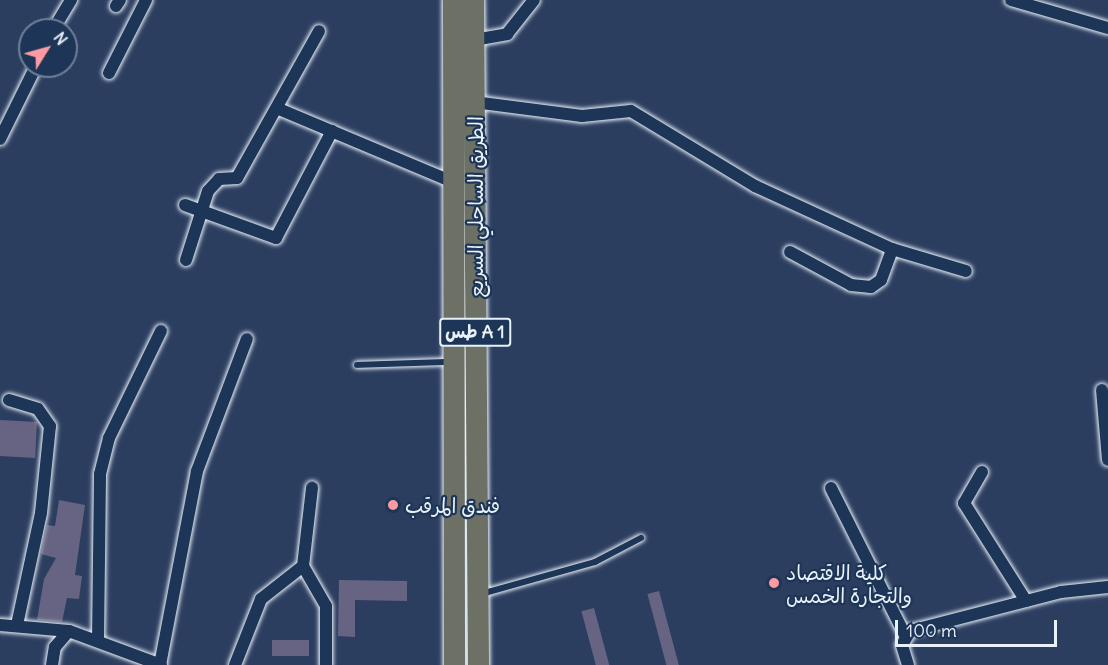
<!DOCTYPE html>
<meta charset="utf-8">
<style>
body{margin:0}
#map{position:relative;width:1108px;height:665px;overflow:hidden;background:#2c3e60;font-family:Delius,"Playpen Sans Arabic",sans-serif}
div>[style]{position:absolute}
.building>*{inset:0;background:#676483;transform-origin:0 0}
.roads{filter:drop-shadow(0 0 2px #e8f1f8) drop-shadow(0 0 2px #e8f1f8)}
.lane>*{height:6px;margin:-3px;padding:0 3px;transform-origin:3px;border-radius:3px;background:#1d3557}
.street>*{height:12px;margin:-6px;padding:0 6px;transform-origin:6px;border-radius:6px;background:#1d3557}
.highway>*{height:21px;margin:-10.5px;padding:0 10.5px;transform-origin:10.5px;border-radius:10.5px;background:#6c7065}
.dots>*{width:16px;height:16px;translate:-50% -50%;box-sizing:border-box;border:3px solid #1d3557;border-radius:50%}
span{translate:-50% -50%;white-space:nowrap;text-align:center;line-height:1.15;-webkit-text-stroke:4.5px #1d3557;paint-order:stroke}
.shield-label span{padding:2px 4px;background:#1d3557;border:2px solid;border-radius:4px;-webkit-text-stroke-width:0}
.shield-label{font-size:18px;color:#e8f1f8;font-weight:700}
.street-label{font-size:20px;color:#e8f1f8}
.poi-label{font-size:20px;color:#e8f1f8}
.left{translate:0 -50%;text-align:left}
.north{position:absolute;left:18px;top:18px;width:60px;height:60px;box-sizing:border-box;background:#1d3557;border:2px solid #6e8097;border-radius:50%;rotate:53deg;font-size:16px;font-weight:700;line-height:24px;text-align:center;color:#e8f1f8}
.north::after{content:'';display:block;margin:auto;width:21px;height:27px;background:#ff9aa2;clip-path:polygon(50% 0,100% 100%,50% 72%,0 100%)}
.scale{position:absolute;left:895px;top:620px;width:162px;height:27px;box-sizing:border-box;border:3px solid #e8f1f8;border-top:0;padding-left:8px;font-size:18px;line-height:21px;white-space:nowrap;color:#e8f1f8;-webkit-text-stroke:4px #1d3557;paint-order:stroke}
</style>
<div id="map">
<div class="building">
<div style="left:0;top:420px;width:37px;height:36px;rotate:3deg"></div>
<div style="clip-path:polygon(59px 500px,85px 505px,75px 575px,82px 576px,79px 599px,67px 598px,62px 622px,37px 620px,44px 579px,56px 558px,41px 554px,47px 525px,55px 526px)"></div>
<div style="clip-path:polygon(339px 580px,407px 581px,407px 601px,355px 600px,355px 637px,338px 636px)"></div>
<div style="left:659px;top:591px;width:77px;height:12px;rotate:75deg"></div>
<div style="left:594px;top:608px;width:59px;height:13px;rotate:75deg"></div>
<div style="left:272px;top:640px;width:37px;height:16px"></div>
</div>
<div class="roads">
<div class="lane">
<div style="left:357px;top:365px;width:92px;rotate:-1.9deg"></div>
<div style="left:481px;top:594px;width:118px;rotate:-15.7deg"></div>
<div style="left:595px;top:562px;width:52px;rotate:-27.6deg"></div>
</div>
<div class="street">
<div style="left:1011px;top:0;width:101px;rotate:16.1deg"></div>
<div style="left:116px;top:6px;width:7px;rotate:-56deg"></div>
<div style="left:53px;top:30px;width:35px;rotate:-59deg"></div>
<div style="left:474px;top:40px;width:34px;rotate:-10deg"></div>
<div style="left:507px;top:34px;width:43px;rotate:-51.5deg"></div>
<div style="left:109px;top:73px;width:82px;rotate:-63.1deg"></div>
<div style="left:474px;top:102px;width:109px;rotate:7.4deg"></div>
<div style="left:582px;top:116px;width:49px;rotate:-5.8deg"></div>
<div style="left:631px;top:111px;width:145px;rotate:31.2deg"></div>
<div style="left:755px;top:186px;width:151px;rotate:24.7deg"></div>
<div style="left:892px;top:249px;width:77px;rotate:16.6deg"></div>
<div style="left:279px;top:109px;width:189px;rotate:22.8deg"></div>
<div style="left:0;top:139px;width:81px;rotate:-63.7deg"></div>
<div style="left:185px;top:205px;width:97px;rotate:19.9deg"></div>
<div style="left:276px;top:238px;width:121px;rotate:-62.4deg"></div>
<div style="left:790px;top:252px;width:69px;rotate:28.4deg"></div>
<div style="left:851px;top:285px;width:20px;rotate:6deg"></div>
<div style="left:871px;top:287px;width:12px;rotate:-35deg"></div>
<div style="left:881px;top:280px;width:33px;rotate:-70deg"></div>
<div style="left:186px;top:260px;width:72px;rotate:-72.3deg"></div>
<div style="left:208px;top:191px;width:16px;rotate:-47deg"></div>
<div style="left:219px;top:179px;width:18px;rotate:-3deg"></div>
<div style="left:237px;top:178px;width:168px;rotate:-60.8deg"></div>
<div style="left:1102px;top:390px;width:70px;rotate:85.1deg"></div>
<div style="left:9px;top:400px;width:30px;rotate:17deg"></div>
<div style="left:38px;top:409px;width:21px;rotate:55deg"></div>
<div style="left:50px;top:426px;width:87px;rotate:95.9deg"></div>
<div style="left:41px;top:513px;width:115px;rotate:102.1deg"></div>
<div style="left:982px;top:472px;width:36px;rotate:120deg"></div>
<div style="left:964px;top:503px;width:116px;rotate:57.7deg"></div>
<div style="left:831px;top:488px;width:165px;rotate:63.3deg"></div>
<div style="left:303px;top:566px;width:46px;rotate:60.1deg"></div>
<div style="left:326px;top:606px;width:59px;rotate:90deg"></div>
<div style="left:0;top:625px;width:69px;rotate:5deg"></div>
<div style="left:69px;top:631px;width:98px;rotate:20.3deg"></div>
<div style="left:98px;top:641px;width:167px;rotate:-89.3deg"></div>
<div style="left:100px;top:474px;width:37px;rotate:-76deg"></div>
<div style="left:109px;top:438px;width:119px;rotate:-64.1deg"></div>
<div style="left:52px;top:665px;width:18px;rotate:-81deg"></div>
<div style="left:55px;top:647px;width:21px;rotate:-49deg"></div>
<div style="left:160px;top:665px;width:197px;rotate:-79.2deg"></div>
<div style="left:197px;top:471px;width:141px;rotate:-69.3deg"></div>
<div style="left:235px;top:665px;width:71px;rotate:-68.5deg"></div>
<div style="left:261px;top:599px;width:53px;rotate:-38.2deg"></div>
<div style="left:303px;top:566px;width:79px;rotate:-83.4deg"></div>
<div style="left:908px;top:665px;width:21px;rotate:-107deg"></div>
<div style="left:902px;top:645px;width:16px;rotate:-60deg"></div>
<div style="left:910px;top:631px;width:156px;rotate:-14.5deg"></div>
<div style="left:1061px;top:592px;width:47px;rotate:-6.1deg"></div>
</div>
<div class="highway">
<div style="left:453px;top:0;width:665px;rotate:89.91deg"></div>
<div style="left:473px;top:0;width:665px;rotate:89.57deg"></div>
</div>
</div>
<div class="dots">
<div style="left:393px;top:505px;background:#ff9aa2"></div>
<div style="left:774px;top:583px;background:#ff9aa2"></div>
</div>
<div class="shield-label">
<span style="left:475px;top:332px">طس A 1</span>
</div>
<div class="street-label">
<span style="left:475px;top:207px;rotate:-90deg">الطريق الساحلي السريع</span>
</div>
<div class="poi-label">
<span class="left" style="left:405px;top:505px">فندق المرقب</span>
<span class="left" style="left:786px;top:584px">كلية الاقتصاد<br>والتجارة الخمس</span>
</div>
<div class="north">N</div>
<div class="scale">100 m</div>
</div>
